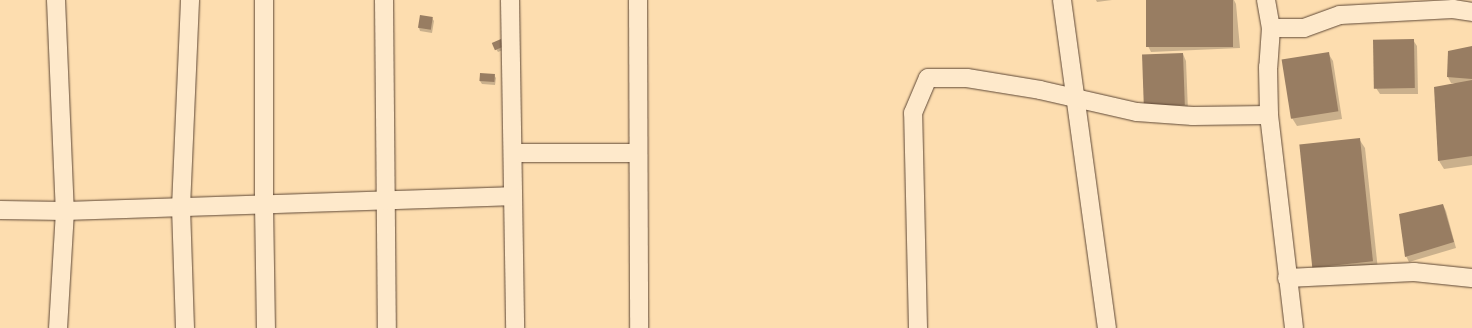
<!DOCTYPE html>
<style>
body{margin:0}
#map{position:relative;width:1472px;height:328px;overflow:hidden;background:#fdddaf;font-family:Alegreya,serif}
div>[style]{position:absolute}
.shadow>*{inset:0;background:#0003}
.building>*{inset:0;background:#987d62;transform-origin:0 0}
.roads{filter:drop-shadow(0 0 1px #5f4836) drop-shadow(0 0 1px #5f4836)}
.street>*{height:18px;margin:-9px;padding:0 9px;transform-origin:9px;border-radius:9px;background:#fee9cb}
span{translate:-50% -50%;white-space:nowrap;text-align:center;line-height:1.15;-webkit-text-stroke:3px #fee9cb;paint-order:stroke}
</style>
<div id="map">
<div class="shadow">
<div style="clip-path:polygon(1096px 0,1112px 0,1097px 2px)"></div>
<div style="clip-path:polygon(1169px 0,1234px 0,1236px 4px,1240px 48px,1151px 52px,1148px 46px)"></div>
<div style="clip-path:polygon(432px 18px,434px 21px,432px 33px,420px 31px,419px 28px)"></div>
<div style="clip-path:polygon(501px 40px,505px 49px,498px 52px,496px 49px)"></div>
<div style="clip-path:polygon(1413px 40px,1417px 46px,1418px 94px,1380px 94px,1376px 88px,1374px 42px)"></div>
<div style="clip-path:polygon(1472px 47px,1472px 165px,1444px 169px,1439px 161px,1435px 88px,1457px 83px,1451px 83px,1448px 77px)"></div>
<div style="clip-path:polygon(1328px 53px,1333px 61px,1342px 119px,1297px 126px,1292px 118px,1283px 60px)"></div>
<div style="clip-path:polygon(1183px 54px,1186px 61px,1188px 111px,1145px 107px)"></div>
<div style="clip-path:polygon(494px 75px,496px 78px,495px 85px,482px 84px,480px 81px)"></div>
<div style="clip-path:polygon(1359px 139px,1365px 148px,1378px 270px,1319px 268px)"></div>
<div style="clip-path:polygon(1443px 205px,1446px 211px,1456px 248px,1409px 262px,1406px 256px)"></div>
</div>
<div class="building">
<div style="left:1146px;top:0;width:87px;height:47px"></div>
<div style="left:420px;top:15px;width:13px;height:13px;rotate:9deg"></div>
<div style="left:501px;top:39px;width:8px;height:10px;rotate:67deg"></div>
<div style="left:1414px;top:39px;width:49px;height:41px;rotate:89deg"></div>
<div style="clip-path:polygon(1472px 46px,1472px 79px,1447px 77px,1448px 51px)"></div>
<div style="left:1329px;top:52px;width:60px;height:48px;rotate:81deg"></div>
<div style="left:1183px;top:53px;width:52px;height:41px;rotate:88deg"></div>
<div style="left:480px;top:73px;width:15px;height:8px;rotate:4deg"></div>
<div style="clip-path:polygon(1472px 80px,1472px 156px,1438px 161px,1434px 87px)"></div>
<div style="left:1360px;top:138px;width:124px;height:61px;rotate:84deg"></div>
<div style="clip-path:polygon(1443px 204px,1454px 242px,1405px 257px,1399px 214px)"></div>
</div>
<div class="roads">
<div class="street">
<div style="left:56px;top:0;width:211px;rotate:87.6deg"></div>
<div style="left:65px;top:211px;width:117px;rotate:93.4deg"></div>
<div style="left:264px;top:0;width:204px;rotate:90deg"></div>
<div style="left:264px;top:204px;width:124px;rotate:89.1deg"></div>
<div style="left:384px;top:0;width:328px;rotate:89.5deg"></div>
<div style="left:510px;top:0;width:328px;rotate:89.1deg"></div>
<div style="left:638px;top:0;width:328px;rotate:89.8deg"></div>
<div style="left:1062px;top:0;width:331px;rotate:82.2deg"></div>
<div style="left:1266px;top:0;width:28px;rotate:80deg"></div>
<div style="left:1271px;top:28px;width:39px;rotate:94deg"></div>
<div style="left:1268px;top:67px;width:48px;rotate:88.8deg"></div>
<div style="left:1269px;top:115px;width:214px;rotate:83.3deg"></div>
<div style="left:1271px;top:28px;width:33px"></div>
<div style="left:1304px;top:28px;width:38px;rotate:-20deg"></div>
<div style="left:1340px;top:15px;width:113px;rotate:-3deg"></div>
<div style="left:1453px;top:9px;width:19px;rotate:9deg"></div>
<div style="left:513px;top:153px;width:124px"></div>
<div style="left:0;top:210px;width:65px;rotate:0.9deg"></div>
<div style="left:65px;top:211px;width:448px;rotate:-1.9deg"></div>
<div style="left:1287px;top:278px;width:127px;rotate:-2.7deg"></div>
<div style="left:1414px;top:272px;width:58px;rotate:5.9deg"></div>
<div style="left:185px;top:328px;width:121px;rotate:-91.9deg"></div>
<div style="left:181px;top:207px;width:207px;rotate:-87.5deg"></div>
<div style="left:918px;top:328px;width:215px;rotate:-91.3deg"></div>
<div style="left:913px;top:113px;width:38px;rotate:-67deg"></div>
<div style="left:928px;top:78px;width:39px"></div>
<div style="left:967px;top:78px;width:74px;rotate:9.3deg"></div>
<div style="left:1040px;top:90px;width:99px;rotate:12.8deg"></div>
<div style="left:1137px;top:112px;width:56px;rotate:4.1deg"></div>
<div style="left:1193px;top:116px;width:76px;rotate:-0.8deg"></div>
</div>
</div>
</div>
